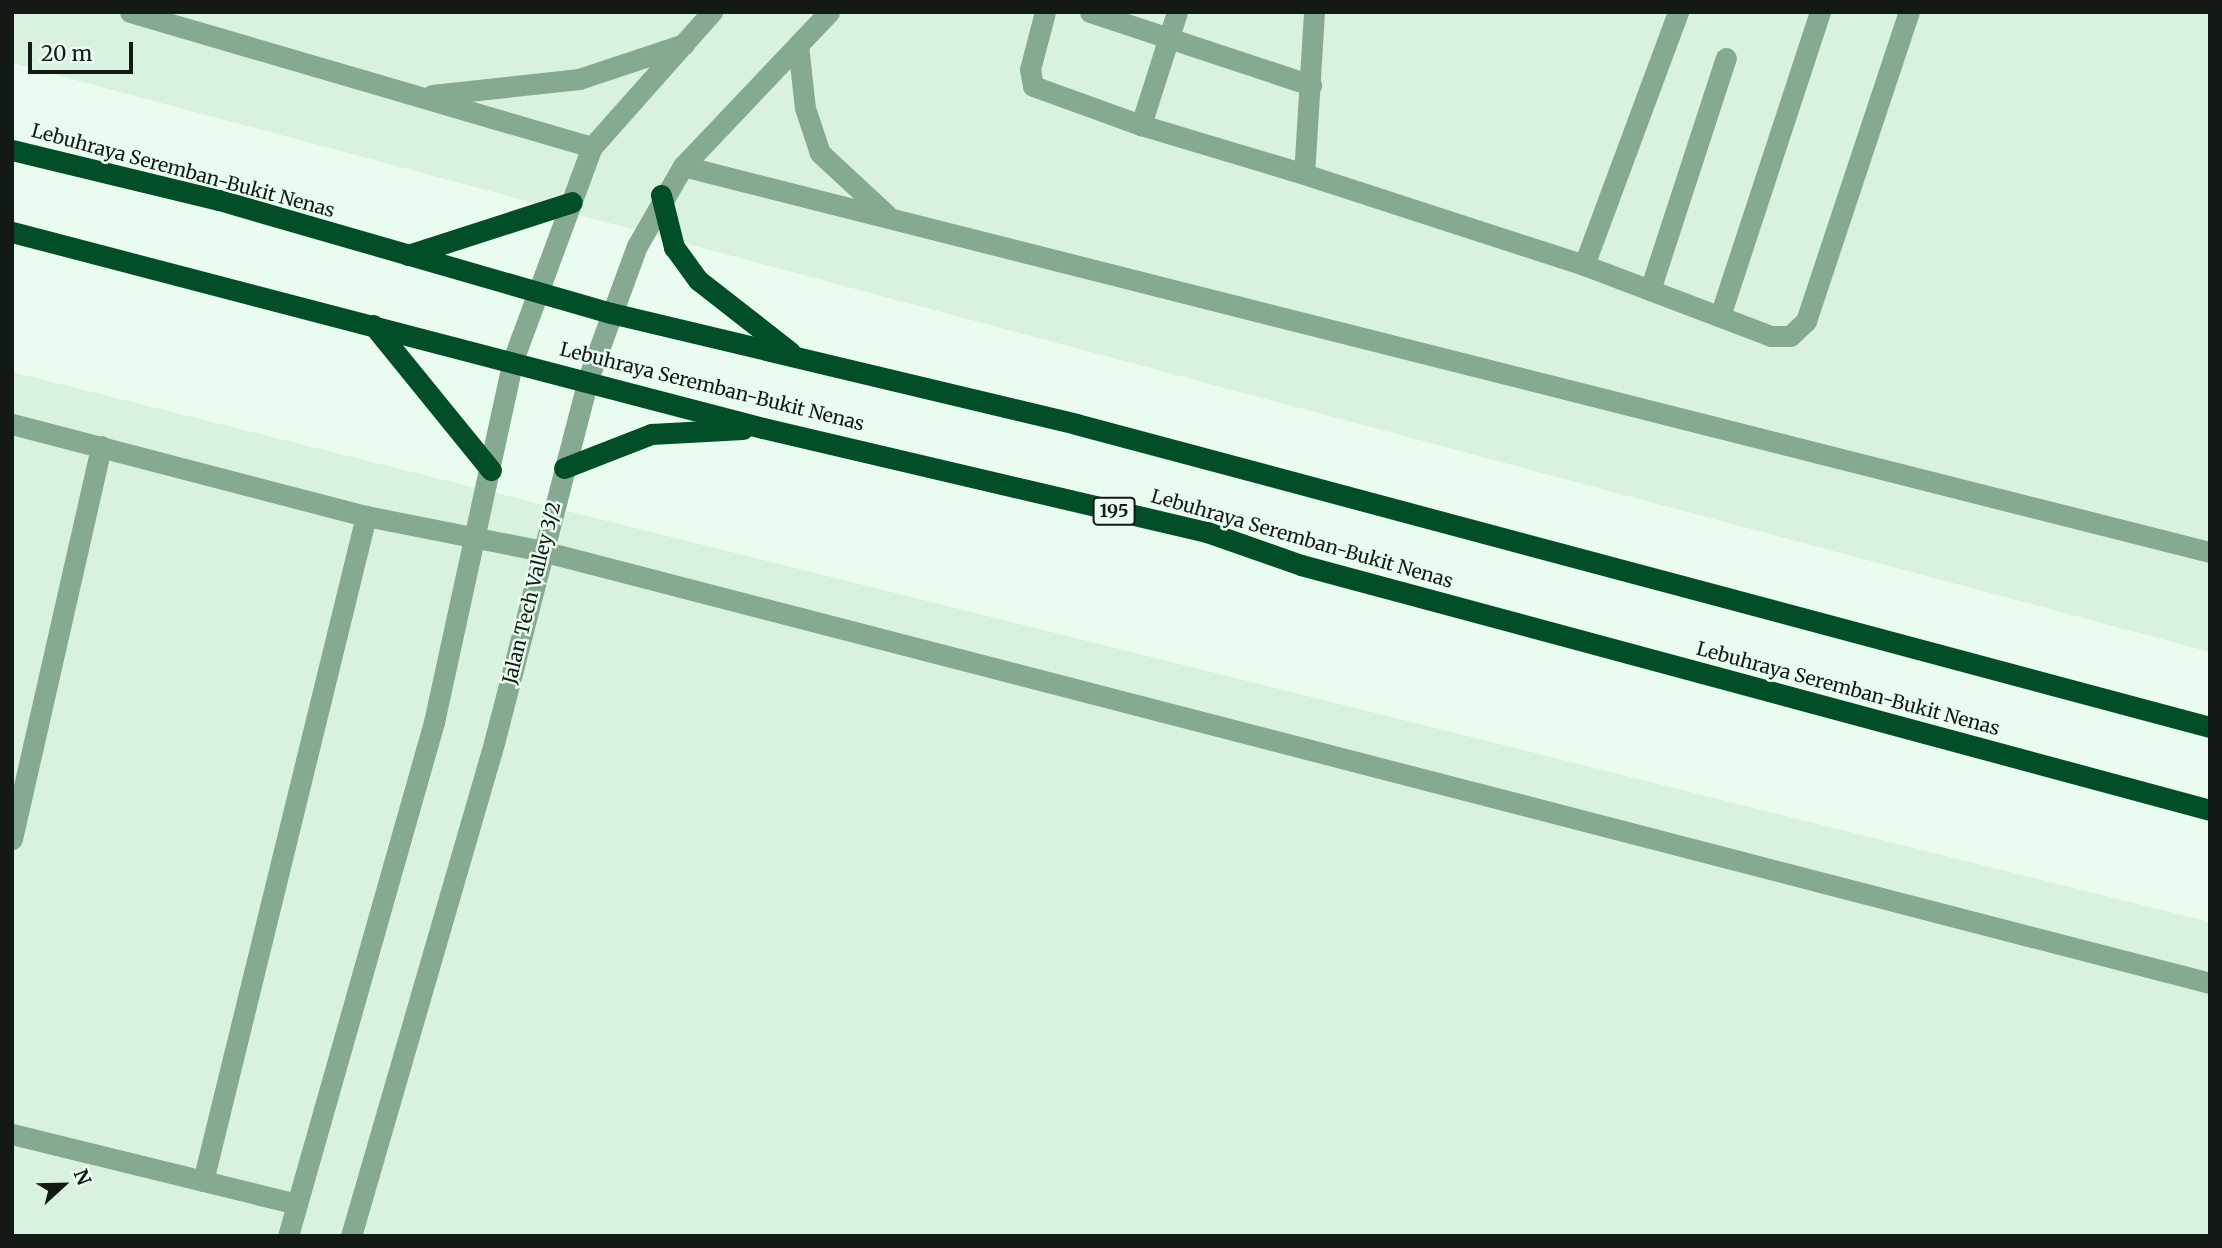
<!DOCTYPE html>
<style>
body{margin:0}
#map{position:relative;width:2222px;height:1248px;overflow:hidden;background:#eafcef;font-family:Merriweather,serif}
div>[style]{position:absolute}
.built>*{inset:0;background:#d9f2e0}
.minor>*{height:21px;margin:-10.5px;padding:0 10.5px;transform-origin:10.5px;border-radius:10.5px;background:#86a991}
.highway>*{height:21px;margin:-10.5px;padding:0 10.5px;transform-origin:10.5px;border-radius:10.5px;background:#014e29}
span{translate:-50% -50%;white-space:nowrap;text-align:center;line-height:1.15;-webkit-text-stroke:5px #eafcef;paint-order:stroke}
.shield-label span{padding:2px 5px;background:#eafcef;border:2px solid;border-radius:5px;-webkit-text-stroke-width:0}
.shield-label{font-size:18px;color:#131a15;font-weight:700}
.street-label{font-size:19px;color:#131a15}
.frame{position:absolute;inset:0;border:14px solid #131a15;pointer-events:none}
.north{position:absolute;left:28px;top:1150px;width:70px;height:70px;-webkit-text-stroke:5px #eafcef;paint-order:stroke;rotate:68deg;font-size:19px;font-weight:700;line-height:28px;text-align:center;color:#131a15}
.north::after{content:'';display:block;margin:auto;width:24px;height:32px;background:#131a15;clip-path:polygon(50% 0,100% 100%,50% 72%,0 100%)}
.scale{position:absolute;left:28px;top:42px;width:105px;height:32px;box-sizing:border-box;border:4px solid #131a15;border-top:0;padding-left:9px;font-size:21px;line-height:24px;white-space:nowrap;color:#131a15;-webkit-text-stroke:5px #eafcef;paint-order:stroke}
</style>
<div id="map">
<div class="built">
<div style="clip-path:polygon(12px 12px,2210px 12px,2210px 652px,12px 63px)"></div>
<div style="clip-path:polygon(12px 372px,2210px 922px,2210px 1236px,12px 1236px)"></div>
</div>
<div class="minor">
<div style="left:130px;top:12px;width:481px;rotate:16.3deg"></div>
<div style="left:1045px;top:12px;width:59px;rotate:104.7deg"></div>
<div style="left:1030px;top:69px;width:17px;rotate:80deg"></div>
<div style="left:1033px;top:86px;width:115px;rotate:19.9deg"></div>
<div style="left:1090px;top:12px;width:233px;rotate:18.3deg"></div>
<div style="left:1177px;top:12px;width:119px;rotate:107.7deg"></div>
<div style="left:1141px;top:125px;width:170px;rotate:16.7deg"></div>
<div style="left:1314px;top:12px;width:162px;rotate:93.5deg"></div>
<div style="left:1304px;top:174px;width:294px;rotate:18deg"></div>
<div style="left:1584px;top:265px;width:200px;rotate:20.8deg"></div>
<div style="left:1771px;top:336px;width:19px"></div>
<div style="left:1790px;top:336px;width:22px;rotate:-43deg"></div>
<div style="left:1806px;top:321px;width:326px;rotate:-71.6deg"></div>
<div style="left:798px;top:45px;width:63px;rotate:83.7deg"></div>
<div style="left:805px;top:108px;width:47px;rotate:71.6deg"></div>
<div style="left:820px;top:153px;width:91px;rotate:42.8deg"></div>
<div style="left:432px;top:95px;width:148px;rotate:-6.2deg"></div>
<div style="left:579px;top:79px;width:111px;rotate:-18.4deg"></div>
<div style="left:683px;top:166px;width:1575px;rotate:14.19deg"></div>
<div style="left:1584px;top:265px;width:270px;rotate:-69.6deg"></div>
<div style="left:1650px;top:290px;width:244px;rotate:-71.9deg"></div>
<div style="left:1720px;top:316px;width:320px;rotate:-71.8deg"></div>
<div style="left:12px;top:424px;width:366px;rotate:14.6deg"></div>
<div style="left:366px;top:516px;width:179px;rotate:11.2deg"></div>
<div style="left:542px;top:551px;width:1723px;rotate:14.52deg"></div>
<div style="left:12px;top:839px;width:403px;rotate:-77.2deg"></div>
<div style="left:12px;top:1134px;width:293px;rotate:13.8deg"></div>
<div style="left:203px;top:1181px;width:685px;rotate:-76.23deg"></div>
<div style="left:288px;top:1236px;width:534px;rotate:-74.14deg"></div>
<div style="left:434px;top:722px;width:371px;rotate:-77.7deg"></div>
<div style="left:513px;top:360px;width:227px;rotate:-69.7deg"></div>
<div style="left:592px;top:147px;width:181px;rotate:-48.4deg"></div>
<div style="left:351px;top:1236px;width:513px;rotate:-73.82deg"></div>
<div style="left:494px;top:743px;width:376px;rotate:-75.5deg"></div>
<div style="left:588px;top:379px;width:142px;rotate:-69.8deg"></div>
<div style="left:637px;top:246px;width:92px;rotate:-60.1deg"></div>
<div style="left:683px;top:166px;width:212px;rotate:-46.5deg"></div>
</div>
<div class="highway">
<div style="left:12px;top:150px;width:213px;rotate:13.6deg"></div>
<div style="left:219px;top:200px;width:408px;rotate:16.1deg"></div>
<div style="left:611px;top:313px;width:478px;rotate:13.4deg"></div>
<div style="left:1076px;top:424px;width:1174px;rotate:14.96deg"></div>
<div style="left:661px;top:195px;width:54px;rotate:76deg"></div>
<div style="left:674px;top:247px;width:41px;rotate:54deg"></div>
<div style="left:698px;top:280px;width:117px;rotate:38deg"></div>
<div style="left:12px;top:232px;width:776px;rotate:14.63deg"></div>
<div style="left:763px;top:428px;width:456px;rotate:13.2deg"></div>
<div style="left:1207px;top:532px;width:100px;rotate:19.3deg"></div>
<div style="left:1301px;top:565px;width:941px;rotate:15.08deg"></div>
<div style="left:408px;top:255px;width:172px;rotate:-17.9deg"></div>
<div style="left:373px;top:325px;width:187px;rotate:50.9deg"></div>
<div style="left:564px;top:468px;width:93px;rotate:-21.3deg"></div>
<div style="left:651px;top:434px;width:92px;rotate:-3.1deg"></div>
</div>
<div class="shield-label">
<span style="left:1114px;top:511px">195</span>
</div>
<div class="street-label">
<span style="left:183px;top:171px;rotate:15deg">Lebuhraya Seremban-Bukit Nenas</span>
<span style="left:712px;top:387px;rotate:14deg">Lebuhraya Seremban-Bukit Nenas</span>
<span style="left:1302px;top:539px;rotate:16deg">Lebuhraya Seremban-Bukit Nenas</span>
<span style="left:532px;top:593px;rotate:-76deg">Jalan Tech Valley 3/2</span>
<span style="left:1848px;top:689px;rotate:15deg">Lebuhraya Seremban-Bukit Nenas</span>
</div>
<div class="frame"></div>
<div class="north">N</div>
<div class="scale">20 m</div>
</div>
